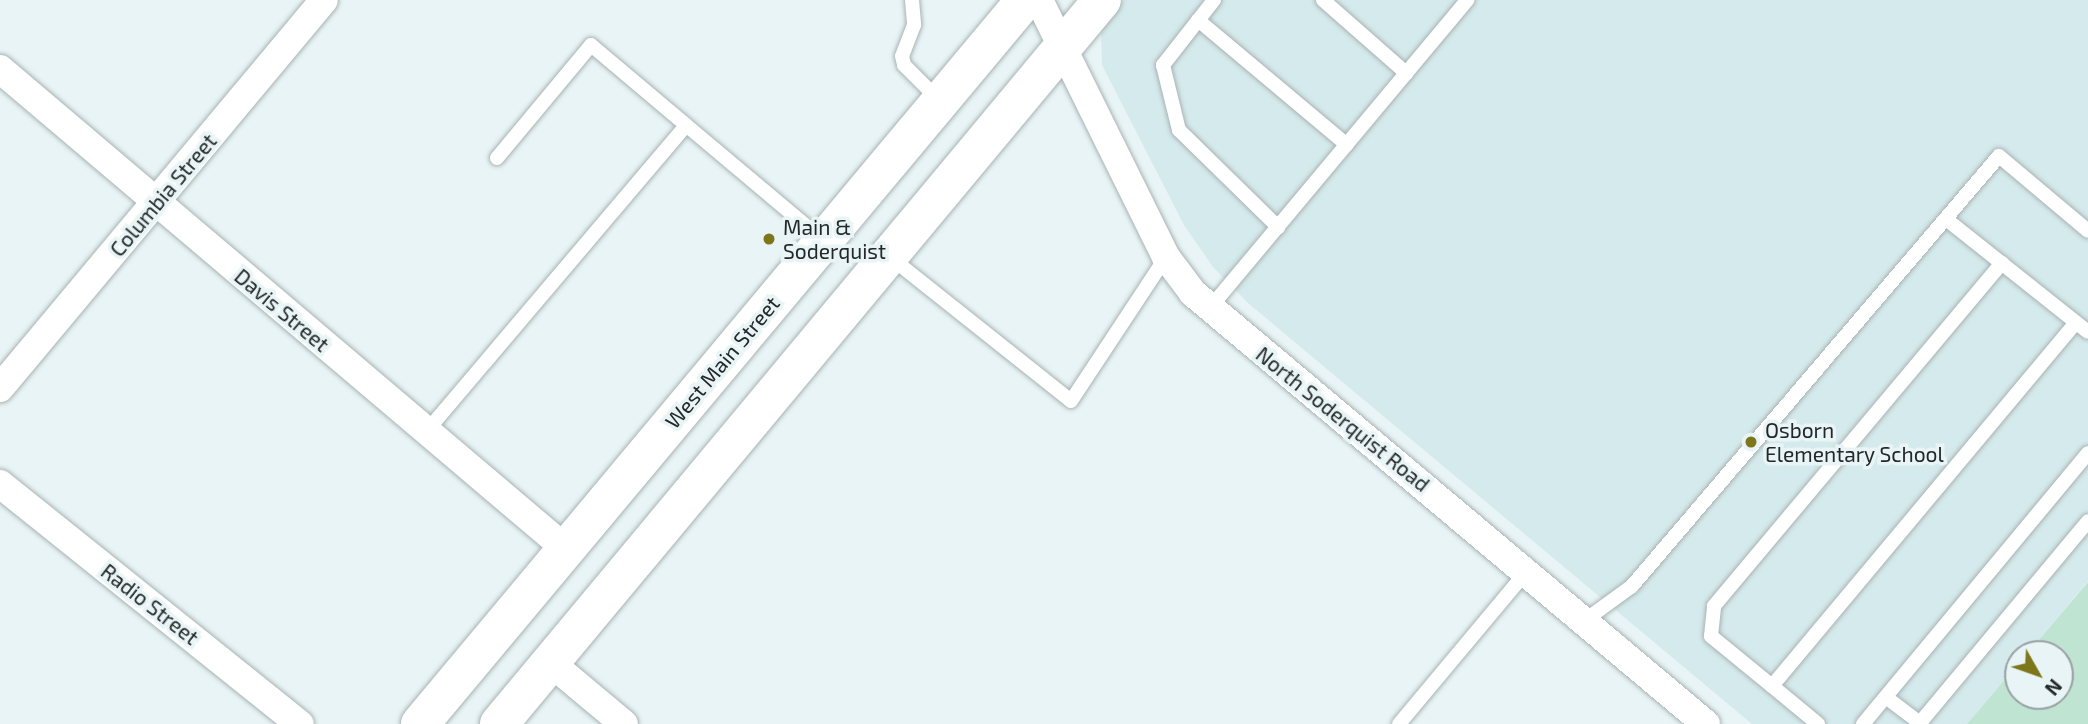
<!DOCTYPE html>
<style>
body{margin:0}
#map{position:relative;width:2088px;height:724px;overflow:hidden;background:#e8f4f5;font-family:"Exo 2",sans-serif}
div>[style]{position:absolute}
.built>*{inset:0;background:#d5eaec}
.green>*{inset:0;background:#bfe4d2}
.roads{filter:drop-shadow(0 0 2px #a8b3b4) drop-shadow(0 0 2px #a8b3b4)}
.service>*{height:14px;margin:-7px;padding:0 7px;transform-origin:7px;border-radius:7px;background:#fff}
.minor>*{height:28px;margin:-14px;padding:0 14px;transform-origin:14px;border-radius:14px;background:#fff}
.primary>*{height:38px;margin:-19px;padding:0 19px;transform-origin:19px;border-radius:19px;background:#fff}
.dots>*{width:19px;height:19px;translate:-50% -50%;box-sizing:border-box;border:4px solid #e8f4f5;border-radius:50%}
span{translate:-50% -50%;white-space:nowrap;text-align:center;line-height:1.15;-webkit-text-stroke:7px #e8f4f5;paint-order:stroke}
.street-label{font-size:21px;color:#232727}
.poi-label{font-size:21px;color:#232727}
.left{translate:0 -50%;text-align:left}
.north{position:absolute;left:2004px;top:640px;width:70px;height:70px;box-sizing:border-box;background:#e8f4f5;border:2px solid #99a2a3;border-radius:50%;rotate:130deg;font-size:19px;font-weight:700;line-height:28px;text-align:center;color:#232727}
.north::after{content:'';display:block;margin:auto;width:24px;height:32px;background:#7d761a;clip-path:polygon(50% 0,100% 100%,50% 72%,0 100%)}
</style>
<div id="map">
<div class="built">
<div style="clip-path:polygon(1124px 0,2088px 0,2088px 581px,2027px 654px,2018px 654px,2018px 664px,1967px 724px,1752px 724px,1248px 303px,1213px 267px,1184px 225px,1102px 65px,1101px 30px)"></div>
</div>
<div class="green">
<div style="clip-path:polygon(2088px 582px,2088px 724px,1967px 724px,2018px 664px,2018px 696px,2060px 696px,2060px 654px,2027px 654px)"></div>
</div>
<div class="roads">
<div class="service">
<div style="left:912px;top:0;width:25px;rotate:85deg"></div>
<div style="left:914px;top:25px;width:33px;rotate:111deg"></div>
<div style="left:902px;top:56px;width:9px;rotate:77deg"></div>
<div style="left:904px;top:65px;width:49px;rotate:45deg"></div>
<div style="left:1214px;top:0;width:83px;rotate:128.1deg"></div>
<div style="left:1163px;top:65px;width:67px;rotate:76.2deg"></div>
<div style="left:1179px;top:130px;width:139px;rotate:44.4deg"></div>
<div style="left:1323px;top:0;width:111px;rotate:41.3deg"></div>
<div style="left:1198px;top:20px;width:194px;rotate:40deg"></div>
<div style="left:497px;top:158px;width:147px;rotate:-50.2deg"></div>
<div style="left:591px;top:45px;width:124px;rotate:40.1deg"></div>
<div style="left:1946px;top:219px;width:181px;rotate:38.5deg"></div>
<div style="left:890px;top:257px;width:231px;rotate:38.5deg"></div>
<div style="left:1071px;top:401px;width:173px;rotate:-56.6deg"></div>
<div style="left:1209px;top:309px;width:403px;rotate:-50.1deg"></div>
<div style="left:426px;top:432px;width:402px;rotate:-49.7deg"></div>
<div style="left:686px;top:125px;width:177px;rotate:40deg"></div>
<div style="left:1584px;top:621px;width:59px;rotate:-36.1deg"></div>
<div style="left:1632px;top:586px;width:565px;rotate:-49.52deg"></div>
<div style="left:1999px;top:156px;width:116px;rotate:40.1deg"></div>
<div style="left:1772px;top:686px;width:79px;rotate:-140.7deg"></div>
<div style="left:1711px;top:636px;width:30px;rotate:-84deg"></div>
<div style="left:1714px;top:606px;width:448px;rotate:-50deg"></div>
<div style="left:1887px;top:698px;width:41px;rotate:37.1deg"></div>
<div style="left:1399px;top:724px;width:198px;rotate:-50.1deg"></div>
<div style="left:1818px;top:724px;width:60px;rotate:-140.4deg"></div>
<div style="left:1772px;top:686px;width:473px;rotate:-50.1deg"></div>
<div style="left:1863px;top:724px;width:352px;rotate:-50.3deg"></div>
<div style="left:1919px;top:724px;width:264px;rotate:-50.2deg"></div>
</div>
<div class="minor">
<div style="left:1039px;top:0;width:287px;rotate:63.7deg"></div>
<div style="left:1166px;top:257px;width:45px;rotate:53.1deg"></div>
<div style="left:1193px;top:293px;width:670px;rotate:40.04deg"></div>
<div style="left:0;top:69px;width:742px;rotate:40.3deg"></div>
<div style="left:0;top:388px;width:505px;rotate:-50.14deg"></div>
<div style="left:0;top:484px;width:384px;rotate:38.7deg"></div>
<div style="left:551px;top:663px;width:95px;rotate:39.9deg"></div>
</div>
<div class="primary">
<div style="left:420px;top:724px;width:944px;rotate:-50.12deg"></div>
<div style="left:499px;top:724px;width:942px;rotate:-50.21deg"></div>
</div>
</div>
<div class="dots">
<div style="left:769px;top:239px;background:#7d761a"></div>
<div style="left:1751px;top:442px;background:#7d761a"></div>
</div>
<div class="street-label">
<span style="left:163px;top:195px;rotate:-50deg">Columbia Street</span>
<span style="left:282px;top:310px;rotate:40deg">Davis Street</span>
<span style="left:722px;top:362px;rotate:-50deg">West Main Street</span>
<span style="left:1343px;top:419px;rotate:39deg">North Soderquist Road</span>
<span style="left:150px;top:604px;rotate:38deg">Radio Street</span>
</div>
<div class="poi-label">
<span class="left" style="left:783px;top:239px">Main &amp;<br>Soderquist</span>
<span class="left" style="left:1765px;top:442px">Osborn<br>Elementary School</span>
</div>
<div class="north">N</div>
</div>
